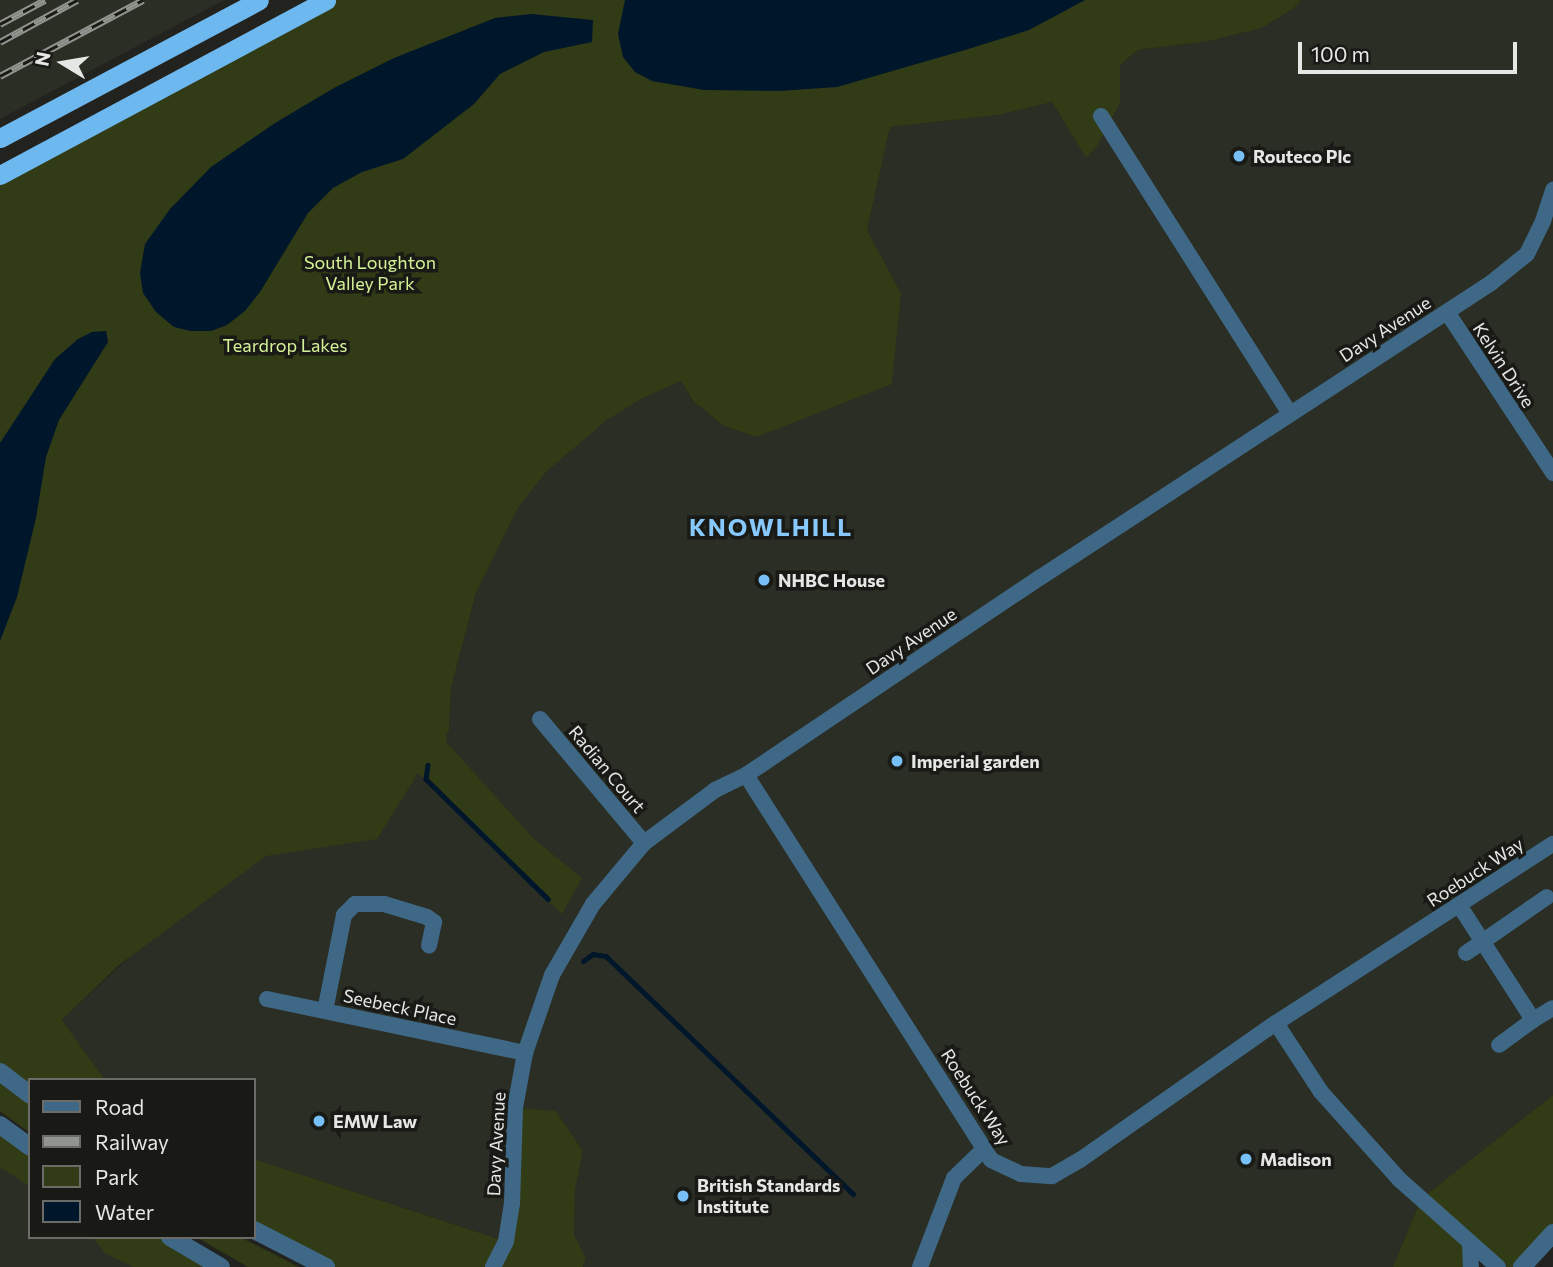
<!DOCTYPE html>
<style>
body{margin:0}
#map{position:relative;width:1553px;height:1267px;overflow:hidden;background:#22231f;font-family:Commissioner,sans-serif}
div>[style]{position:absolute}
.built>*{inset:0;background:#2a2e24}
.green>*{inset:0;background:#313b15}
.water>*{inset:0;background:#00162b}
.stream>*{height:4.5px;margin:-2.25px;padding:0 2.25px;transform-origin:2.25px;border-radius:2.25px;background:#00162b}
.minor>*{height:16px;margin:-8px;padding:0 8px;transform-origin:8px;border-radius:8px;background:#3f6887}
.tertiary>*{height:18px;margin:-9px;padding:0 9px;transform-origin:9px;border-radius:9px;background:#3f6887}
.trunk>*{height:19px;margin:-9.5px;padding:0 9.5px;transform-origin:9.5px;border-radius:9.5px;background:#6eb8f0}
.rail>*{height:7px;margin-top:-3.5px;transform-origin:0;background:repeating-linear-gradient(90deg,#191a16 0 13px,#929490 0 26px);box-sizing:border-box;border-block:2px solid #929490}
.dots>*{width:19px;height:19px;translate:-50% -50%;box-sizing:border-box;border:4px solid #191a16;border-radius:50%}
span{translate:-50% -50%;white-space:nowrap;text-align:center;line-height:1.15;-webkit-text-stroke:7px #191a16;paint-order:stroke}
.poi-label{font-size:18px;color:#e5e7e4;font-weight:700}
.left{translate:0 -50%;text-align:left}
.park-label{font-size:18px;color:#d5f296}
.street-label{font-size:18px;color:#e5e7e4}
.district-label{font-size:24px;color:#87c9fd;font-weight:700;letter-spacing:2px}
.legend{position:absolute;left:28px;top:1078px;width:228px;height:161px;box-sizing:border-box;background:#191a16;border:2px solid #6b6c68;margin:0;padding:9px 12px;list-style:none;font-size:21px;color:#e5e7e4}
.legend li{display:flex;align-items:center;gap:14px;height:35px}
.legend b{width:35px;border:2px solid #6b6c68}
.north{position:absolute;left:28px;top:28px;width:70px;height:70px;-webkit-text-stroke:5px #191a16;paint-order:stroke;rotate:281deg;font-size:19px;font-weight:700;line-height:28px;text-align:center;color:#e5e7e4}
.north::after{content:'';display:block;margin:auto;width:24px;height:32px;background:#e5e7e4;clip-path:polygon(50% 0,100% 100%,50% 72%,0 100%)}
.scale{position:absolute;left:1298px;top:42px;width:219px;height:32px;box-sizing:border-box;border:4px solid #e5e7e4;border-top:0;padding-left:9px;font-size:21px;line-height:24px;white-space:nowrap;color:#e5e7e4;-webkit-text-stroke:5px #191a16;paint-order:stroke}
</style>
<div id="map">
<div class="built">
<div style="clip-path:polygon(0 0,224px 0,0 119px)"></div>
<div style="clip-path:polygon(1301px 0,1553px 0,1553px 1095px,1421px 1199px,1393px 1267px,583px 1267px,586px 1258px,574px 1236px,575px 1190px,583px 1151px,556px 1111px,506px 1241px,254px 1159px,254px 1080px,105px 1080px,62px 1020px,153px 935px,265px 849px,449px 731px,451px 688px,476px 593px,518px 508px,547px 471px,607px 420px,643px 398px,681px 381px,694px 402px,724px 426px,756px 437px,901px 293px,867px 230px,890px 127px,998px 115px,1052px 102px,1086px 158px,1120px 103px,1120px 65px,1138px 50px,1209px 41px,1262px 28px,1294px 8px)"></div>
<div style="clip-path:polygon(0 1167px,30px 1187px,30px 1237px,105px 1237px,148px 1267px,0 1267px)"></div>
</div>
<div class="green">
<div style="clip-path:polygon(326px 0,1301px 0,1294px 8px,1262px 28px,1209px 41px,1138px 50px,1120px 65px,1120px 103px,1097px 146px,1086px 158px,1052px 102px,998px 115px,890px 127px,867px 230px,901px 293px,892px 384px,756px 437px,724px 426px,694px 402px,681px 381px,643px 398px,607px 420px,547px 471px,518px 508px,476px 593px,451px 688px,449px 731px,446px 735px,447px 743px,535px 840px,582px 878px,562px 914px,418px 773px,377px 839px,266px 856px,119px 965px,62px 1020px,105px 1080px,30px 1080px,30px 1095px,0 1072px,0 175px)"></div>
<div style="clip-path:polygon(0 1077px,30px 1098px,30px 1133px,0 1111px)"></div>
<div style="clip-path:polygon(1553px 1095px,1553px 1231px,1522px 1267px,1498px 1267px,1470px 1243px,1471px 1267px,1393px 1267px,1421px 1199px)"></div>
<div style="clip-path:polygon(515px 1108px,556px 1111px,583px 1151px,575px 1190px,574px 1235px,586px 1258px,583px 1267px,326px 1267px,254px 1230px,254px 1159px,505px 1241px)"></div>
<div style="clip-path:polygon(0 1125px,30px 1147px,30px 1187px,0 1167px)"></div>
<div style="clip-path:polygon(92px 1237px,172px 1237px,221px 1267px,134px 1267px,106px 1254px)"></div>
<div style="clip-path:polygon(196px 1237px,240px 1237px,299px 1267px,248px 1267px)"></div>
</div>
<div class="water">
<div style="clip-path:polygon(625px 0,1085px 0,1029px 30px,965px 50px,837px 87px,779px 91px,704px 90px,652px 81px,635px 72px,623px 57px,618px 34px)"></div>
<div style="clip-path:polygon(531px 14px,593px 20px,592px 42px,544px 52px,500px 74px,474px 104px,403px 159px,362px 172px,333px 188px,308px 213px,260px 292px,245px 311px,227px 325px,211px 331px,191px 331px,174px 327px,156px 312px,143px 293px,140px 273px,145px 244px,170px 209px,211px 167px,275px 123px,334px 88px,394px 58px,495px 18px)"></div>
<div style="clip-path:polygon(106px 331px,108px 342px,59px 420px,46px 457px,36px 518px,17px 597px,0 641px,0 443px,55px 359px,78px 339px,92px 332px)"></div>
</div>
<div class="stream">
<div style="left:428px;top:765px;width:14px;rotate:98deg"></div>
<div style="left:426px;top:779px;width:171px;rotate:44.5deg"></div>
<div style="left:583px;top:961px;width:12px;rotate:-35deg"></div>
<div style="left:593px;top:954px;width:13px;rotate:9deg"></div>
<div style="left:606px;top:956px;width:343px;rotate:43.9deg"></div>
</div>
<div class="minor">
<div style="left:1101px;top:116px;width:353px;rotate:57.6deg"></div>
<div style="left:1447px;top:312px;width:193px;rotate:56.6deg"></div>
<div style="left:540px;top:719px;width:162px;rotate:50deg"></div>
<div style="left:746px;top:775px;width:456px;rotate:57.5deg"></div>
<div style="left:991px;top:1160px;width:33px;rotate:25deg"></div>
<div style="left:1021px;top:1174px;width:31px;rotate:4deg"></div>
<div style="left:1052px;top:1176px;width:32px;rotate:-30deg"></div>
<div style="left:1080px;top:1160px;width:239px;rotate:-35deg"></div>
<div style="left:1276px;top:1023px;width:330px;rotate:-32.9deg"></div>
<div style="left:1459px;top:905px;width:137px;rotate:57.2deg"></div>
<div style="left:1533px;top:1020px;width:42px;rotate:143.7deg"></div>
<div style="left:1466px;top:953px;width:98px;rotate:-34.7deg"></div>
<div style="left:267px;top:999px;width:264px;rotate:11.8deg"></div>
<div style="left:325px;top:1011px;width:98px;rotate:-78.8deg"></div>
<div style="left:344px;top:915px;width:16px;rotate:-45deg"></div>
<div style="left:355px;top:904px;width:29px"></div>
<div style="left:384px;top:904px;width:45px;rotate:16.8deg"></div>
<div style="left:427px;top:917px;width:9px;rotate:36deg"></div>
<div style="left:434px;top:922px;width:24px;rotate:102deg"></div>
<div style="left:1533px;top:1020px;width:23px;rotate:-31deg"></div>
<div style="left:1276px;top:1023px;width:82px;rotate:56.9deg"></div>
<div style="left:1321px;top:1092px;width:118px;rotate:48.1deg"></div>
<div style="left:1400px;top:1180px;width:131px;rotate:41.6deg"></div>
<div style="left:1470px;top:1242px;width:25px;rotate:88deg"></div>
<div style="left:493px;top:1267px;width:29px;rotate:-63deg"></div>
<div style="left:506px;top:1241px;width:37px;rotate:-81deg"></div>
<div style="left:512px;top:1204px;width:96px;rotate:-88.2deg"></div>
<div style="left:515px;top:1108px;width:56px;rotate:-79.7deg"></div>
<div style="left:525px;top:1053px;width:83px;rotate:-70.9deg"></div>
<div style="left:552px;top:975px;width:82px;rotate:-60deg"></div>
<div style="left:593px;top:904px;width:80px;rotate:-50.1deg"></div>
<div style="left:644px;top:843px;width:89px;rotate:-36.7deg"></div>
<div style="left:715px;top:790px;width:34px;rotate:-26deg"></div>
<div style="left:746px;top:775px;width:355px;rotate:-33.9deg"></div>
<div style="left:1041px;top:577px;width:538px;rotate:-33.16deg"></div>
<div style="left:1491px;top:283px;width:46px;rotate:-38.9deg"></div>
<div style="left:1527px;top:254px;width:37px;rotate:-64deg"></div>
<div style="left:1543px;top:221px;width:33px;rotate:-72deg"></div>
<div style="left:920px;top:1267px;width:95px;rotate:-69.1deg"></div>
<div style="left:954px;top:1178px;width:42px;rotate:-44deg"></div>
</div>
<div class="tertiary">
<div style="left:0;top:1072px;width:38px;rotate:37deg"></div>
<div style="left:0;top:1125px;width:37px;rotate:36deg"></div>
<div style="left:254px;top:1230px;width:81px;rotate:27.2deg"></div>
<div style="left:170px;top:1237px;width:59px;rotate:30.5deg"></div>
<div style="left:1522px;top:1267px;width:46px;rotate:-47.6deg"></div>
</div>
<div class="trunk">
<div style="left:0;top:138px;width:293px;rotate:-28deg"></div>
<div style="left:0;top:175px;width:370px;rotate:-28.2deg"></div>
</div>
<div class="rail">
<div style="left:0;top:24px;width:51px;rotate:-28.1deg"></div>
<div style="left:0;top:42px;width:88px;rotate:-28.6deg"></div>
<div style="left:0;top:76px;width:162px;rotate:-28deg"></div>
</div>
<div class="dots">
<div style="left:1239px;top:156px;background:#77bff7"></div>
<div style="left:764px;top:580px;background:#77bff7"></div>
<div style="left:897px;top:761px;background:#77bff7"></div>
<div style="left:319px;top:1121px;background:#77bff7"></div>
<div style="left:1246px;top:1159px;background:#77bff7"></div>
<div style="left:683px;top:1196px;background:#77bff7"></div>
</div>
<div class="poi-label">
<span class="left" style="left:1253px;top:156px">Routeco Plc</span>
<span class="left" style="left:778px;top:580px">NHBC House</span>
<span class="left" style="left:911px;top:761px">Imperial garden</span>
<span class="left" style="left:333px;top:1121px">EMW Law</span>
<span class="left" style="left:1260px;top:1159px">Madison</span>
<span class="left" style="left:697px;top:1196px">British Standards<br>Institute</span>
</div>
<div class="park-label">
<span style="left:370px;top:273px">South Loughton<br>Valley Park</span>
<span style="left:285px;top:345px">Teardrop Lakes</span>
</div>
<div class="street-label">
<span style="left:1385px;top:329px;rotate:-33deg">Davy Avenue</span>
<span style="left:1504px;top:365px;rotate:57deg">Kelvin Drive</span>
<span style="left:911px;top:641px;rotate:-34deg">Davy Avenue</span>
<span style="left:607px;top:769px;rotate:50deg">Radian Court</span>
<span style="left:1475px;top:872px;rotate:-33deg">Roebuck Way</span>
<span style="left:400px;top:1007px;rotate:12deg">Seebeck Place</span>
<span style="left:976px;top:1097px;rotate:57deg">Roebuck Way</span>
<span style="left:496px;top:1144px;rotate:-87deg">Davy Avenue</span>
</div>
<div class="district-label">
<span style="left:771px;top:527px">KNOWLHILL</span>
</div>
<ul class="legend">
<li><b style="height:9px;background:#3f6887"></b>Road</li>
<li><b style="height:9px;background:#929490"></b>Railway</li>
<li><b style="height:19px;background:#313b15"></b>Park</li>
<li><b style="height:19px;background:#00162b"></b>Water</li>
</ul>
<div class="north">N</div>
<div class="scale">100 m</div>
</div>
